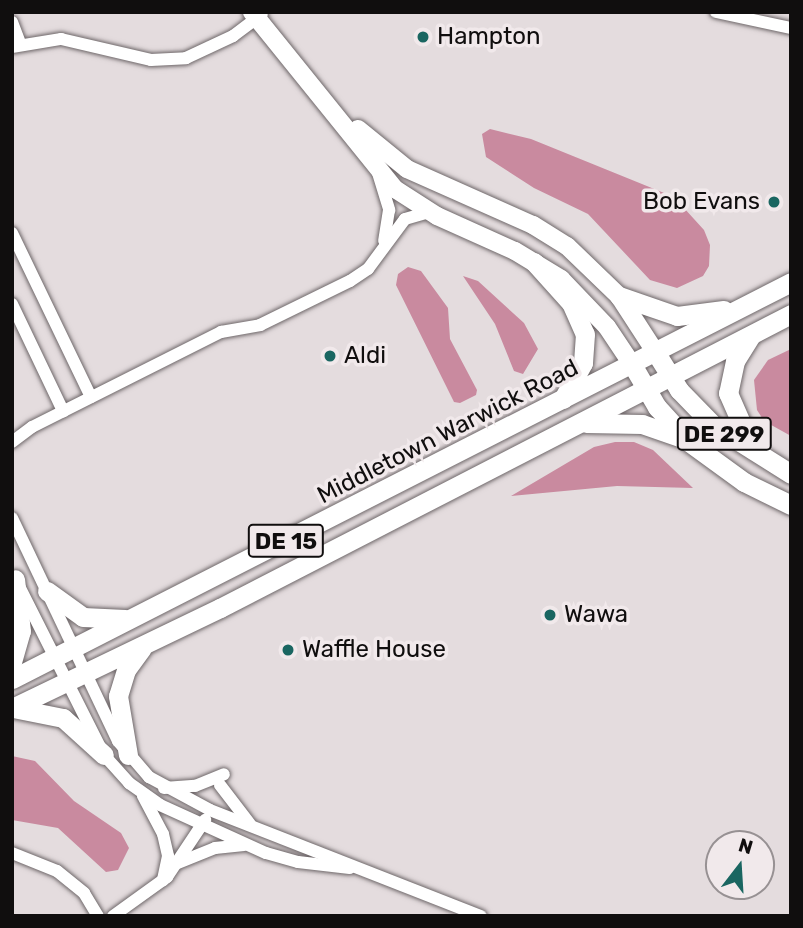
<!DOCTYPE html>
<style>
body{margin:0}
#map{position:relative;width:803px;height:928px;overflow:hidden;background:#e4dcde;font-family:Rubik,sans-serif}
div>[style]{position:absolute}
.water>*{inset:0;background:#c98a9f}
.roads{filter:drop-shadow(0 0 2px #6e6769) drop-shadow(0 0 2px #6e6769)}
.minor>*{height:12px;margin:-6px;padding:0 6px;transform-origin:6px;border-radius:6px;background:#fff}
.secondary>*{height:18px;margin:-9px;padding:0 9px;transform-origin:9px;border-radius:9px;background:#fff}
.primary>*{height:19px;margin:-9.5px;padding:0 9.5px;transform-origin:9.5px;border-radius:9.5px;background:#fff}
.dots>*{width:19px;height:19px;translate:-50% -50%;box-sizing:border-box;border:4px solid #f1e9eb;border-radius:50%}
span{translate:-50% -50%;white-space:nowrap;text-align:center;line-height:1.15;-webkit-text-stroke:7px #f1e9eb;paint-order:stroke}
.shield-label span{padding:2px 5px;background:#f1e9eb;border:2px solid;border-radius:5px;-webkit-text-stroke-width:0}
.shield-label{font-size:23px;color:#100e0e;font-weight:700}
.poi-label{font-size:24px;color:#100e0e}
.left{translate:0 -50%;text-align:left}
.right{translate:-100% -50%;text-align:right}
.street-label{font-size:24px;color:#100e0e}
.frame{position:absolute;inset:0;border:14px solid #100e0e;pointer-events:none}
.north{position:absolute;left:705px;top:830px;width:70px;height:70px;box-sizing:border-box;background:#f1e9eb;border:2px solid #979193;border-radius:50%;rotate:17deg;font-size:19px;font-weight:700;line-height:28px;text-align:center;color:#100e0e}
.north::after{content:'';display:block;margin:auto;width:24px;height:32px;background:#1a6661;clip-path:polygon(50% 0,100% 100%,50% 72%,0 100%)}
</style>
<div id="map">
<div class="water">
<div style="clip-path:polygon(490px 129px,531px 139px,674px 197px,704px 230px,710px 245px,709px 266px,703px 276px,677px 288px,650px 280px,588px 214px,534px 188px,486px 157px,482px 134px)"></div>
<div style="clip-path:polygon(408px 267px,421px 271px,448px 308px,450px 339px,477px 390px,476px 395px,460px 403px,454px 402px,396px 285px,398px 274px)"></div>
<div style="clip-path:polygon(463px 276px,478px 281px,524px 323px,538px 349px,523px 374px,514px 371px,495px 324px)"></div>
<div style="clip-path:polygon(791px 349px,791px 436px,764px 421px,757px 410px,754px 380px,768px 360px)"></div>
<div style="clip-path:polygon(615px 442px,634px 442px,653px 450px,693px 488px,617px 486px,511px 496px,594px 447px)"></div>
<div style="clip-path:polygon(12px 756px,35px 761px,74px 801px,121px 833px,129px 848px,118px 870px,106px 872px,58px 828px,12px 820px)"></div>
</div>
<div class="roads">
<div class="minor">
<div style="left:716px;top:12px;width:77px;rotate:12deg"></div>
<div style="left:12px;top:22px;width:22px;rotate:69deg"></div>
<div style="left:12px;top:47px;width:50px;rotate:-9.3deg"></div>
<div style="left:61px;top:39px;width:92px;rotate:13.1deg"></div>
<div style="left:151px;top:60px;width:35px;rotate:-3deg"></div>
<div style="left:186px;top:58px;width:52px;rotate:-25.1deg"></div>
<div style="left:233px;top:36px;width:36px;rotate:-37deg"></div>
<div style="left:378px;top:173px;width:39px;rotate:73deg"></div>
<div style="left:389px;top:210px;width:31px;rotate:99deg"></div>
<div style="left:12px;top:233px;width:182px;rotate:64.3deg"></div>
<div style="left:12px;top:304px;width:119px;rotate:64.5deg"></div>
<div style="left:12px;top:442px;width:25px;rotate:-37deg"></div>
<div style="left:32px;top:427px;width:212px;rotate:-26.7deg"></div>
<div style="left:221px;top:332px;width:40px;rotate:-10deg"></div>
<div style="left:260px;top:325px;width:100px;rotate:-26.1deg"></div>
<div style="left:350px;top:281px;width:22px;rotate:-34deg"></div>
<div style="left:368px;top:269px;width:62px;rotate:-53.5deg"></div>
<div style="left:405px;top:219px;width:26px;rotate:-16deg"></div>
<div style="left:12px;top:518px;width:247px;rotate:64.6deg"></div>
<div style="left:118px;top:741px;width:48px;rotate:49.3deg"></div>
<div style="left:149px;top:777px;width:69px;rotate:28.4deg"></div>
<div style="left:210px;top:810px;width:291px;rotate:21.4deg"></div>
<div style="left:20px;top:588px;width:187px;rotate:63.3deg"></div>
<div style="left:104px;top:755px;width:38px;rotate:48deg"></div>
<div style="left:129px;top:783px;width:38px;rotate:35deg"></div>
<div style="left:160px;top:805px;width:116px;rotate:24.4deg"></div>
<div style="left:266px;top:853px;width:33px;rotate:16deg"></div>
<div style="left:298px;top:862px;width:52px;rotate:6.6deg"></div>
<div style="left:220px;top:785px;width:49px;rotate:52.4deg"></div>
<div style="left:164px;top:788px;width:31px;rotate:-4deg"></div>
<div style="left:195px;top:786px;width:31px;rotate:-22deg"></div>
<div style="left:143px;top:796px;width:43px;rotate:62.2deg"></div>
<div style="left:163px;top:834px;width:23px;rotate:77deg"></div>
<div style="left:168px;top:856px;width:25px;rotate:102deg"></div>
<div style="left:12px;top:853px;width:48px;rotate:21.8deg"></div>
<div style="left:57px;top:871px;width:35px;rotate:39deg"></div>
<div style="left:84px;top:893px;width:27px;rotate:59deg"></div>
<div style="left:178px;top:863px;width:40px;rotate:-22deg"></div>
<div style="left:215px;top:848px;width:29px;rotate:-6deg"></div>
<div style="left:113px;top:916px;width:67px;rotate:-35.8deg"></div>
<div style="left:167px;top:877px;width:69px;rotate:-56.3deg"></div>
</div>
<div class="secondary">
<div style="left:252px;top:12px;width:228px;rotate:51.1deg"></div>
<div style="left:395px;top:189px;width:50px;rotate:32.7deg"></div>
<div style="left:437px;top:216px;width:85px;rotate:24.2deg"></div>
<div style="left:515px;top:251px;width:54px;rotate:31.3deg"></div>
<div style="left:561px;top:279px;width:66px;rotate:46.2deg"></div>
<div style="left:607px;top:327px;width:47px;rotate:56.3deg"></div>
<div style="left:358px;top:129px;width:63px;rotate:39.2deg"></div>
<div style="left:407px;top:169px;width:138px;rotate:24deg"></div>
<div style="left:533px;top:225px;width:40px;rotate:32deg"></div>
<div style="left:567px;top:246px;width:72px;rotate:43.9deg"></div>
<div style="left:619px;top:296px;width:68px;rotate:57deg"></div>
</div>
<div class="primary">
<div style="left:534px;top:262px;width:55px;rotate:47.9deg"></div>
<div style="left:571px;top:303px;width:34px;rotate:66deg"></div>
<div style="left:585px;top:334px;width:29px;rotate:94deg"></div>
<div style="left:583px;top:363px;width:41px;rotate:119.1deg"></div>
<div style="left:619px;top:296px;width:61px;rotate:19deg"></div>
<div style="left:677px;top:316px;width:47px;rotate:-7.3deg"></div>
<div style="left:750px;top:337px;width:28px;rotate:122deg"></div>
<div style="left:735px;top:361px;width:33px;rotate:102deg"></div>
<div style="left:728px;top:393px;width:62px;rotate:66.3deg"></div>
<div style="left:656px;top:353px;width:44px;rotate:58.1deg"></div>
<div style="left:679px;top:390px;width:49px;rotate:45.8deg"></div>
<div style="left:713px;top:425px;width:92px;rotate:32.1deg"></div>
<div style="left:633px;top:366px;width:48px;rotate:59.7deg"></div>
<div style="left:657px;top:407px;width:47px;rotate:47.6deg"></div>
<div style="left:689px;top:442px;width:68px;rotate:36deg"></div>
<div style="left:744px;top:482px;width:52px;rotate:26.1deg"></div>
<div style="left:586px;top:423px;width:56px;rotate:1deg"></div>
<div style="left:642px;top:424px;width:42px;rotate:19.3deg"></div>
<div style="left:47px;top:591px;width:44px;rotate:35.8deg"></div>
<div style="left:83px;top:617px;width:42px;rotate:2.7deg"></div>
<div style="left:12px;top:662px;width:32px;rotate:-74deg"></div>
<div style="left:21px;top:631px;width:52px;rotate:-96.6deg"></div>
<div style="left:12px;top:679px;width:874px;rotate:-27deg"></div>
<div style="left:12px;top:708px;width:231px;rotate:-25.7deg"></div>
<div style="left:220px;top:608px;width:642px;rotate:-27.24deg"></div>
<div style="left:13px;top:708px;width:51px;rotate:11.3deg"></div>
<div style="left:63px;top:718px;width:55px;rotate:42.1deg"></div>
<div style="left:128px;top:755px;width:60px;rotate:-99.6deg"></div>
<div style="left:118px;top:696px;width:27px;rotate:-73deg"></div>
<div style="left:126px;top:670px;width:27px;rotate:-54deg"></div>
</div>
</div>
<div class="dots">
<div style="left:423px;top:37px;background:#1a6661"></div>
<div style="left:774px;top:202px;background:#1a6661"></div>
<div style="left:330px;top:356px;background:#1a6661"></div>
<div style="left:550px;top:615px;background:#1a6661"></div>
<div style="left:288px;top:650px;background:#1a6661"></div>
</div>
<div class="shield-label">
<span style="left:724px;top:434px">DE 299</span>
<span style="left:286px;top:541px">DE 15</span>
</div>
<div class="poi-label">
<span class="left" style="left:437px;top:37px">Hampton</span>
<span class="right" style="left:760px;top:202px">Bob Evans</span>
<span class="left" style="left:344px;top:356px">Aldi</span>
<span class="left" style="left:564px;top:615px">Wawa</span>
<span class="left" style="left:302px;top:650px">Waffle House</span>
</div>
<div class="street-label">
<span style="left:448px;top:432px;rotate:-27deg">Middletown Warwick Road</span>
</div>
<div class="frame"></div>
<div class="north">N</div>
</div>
